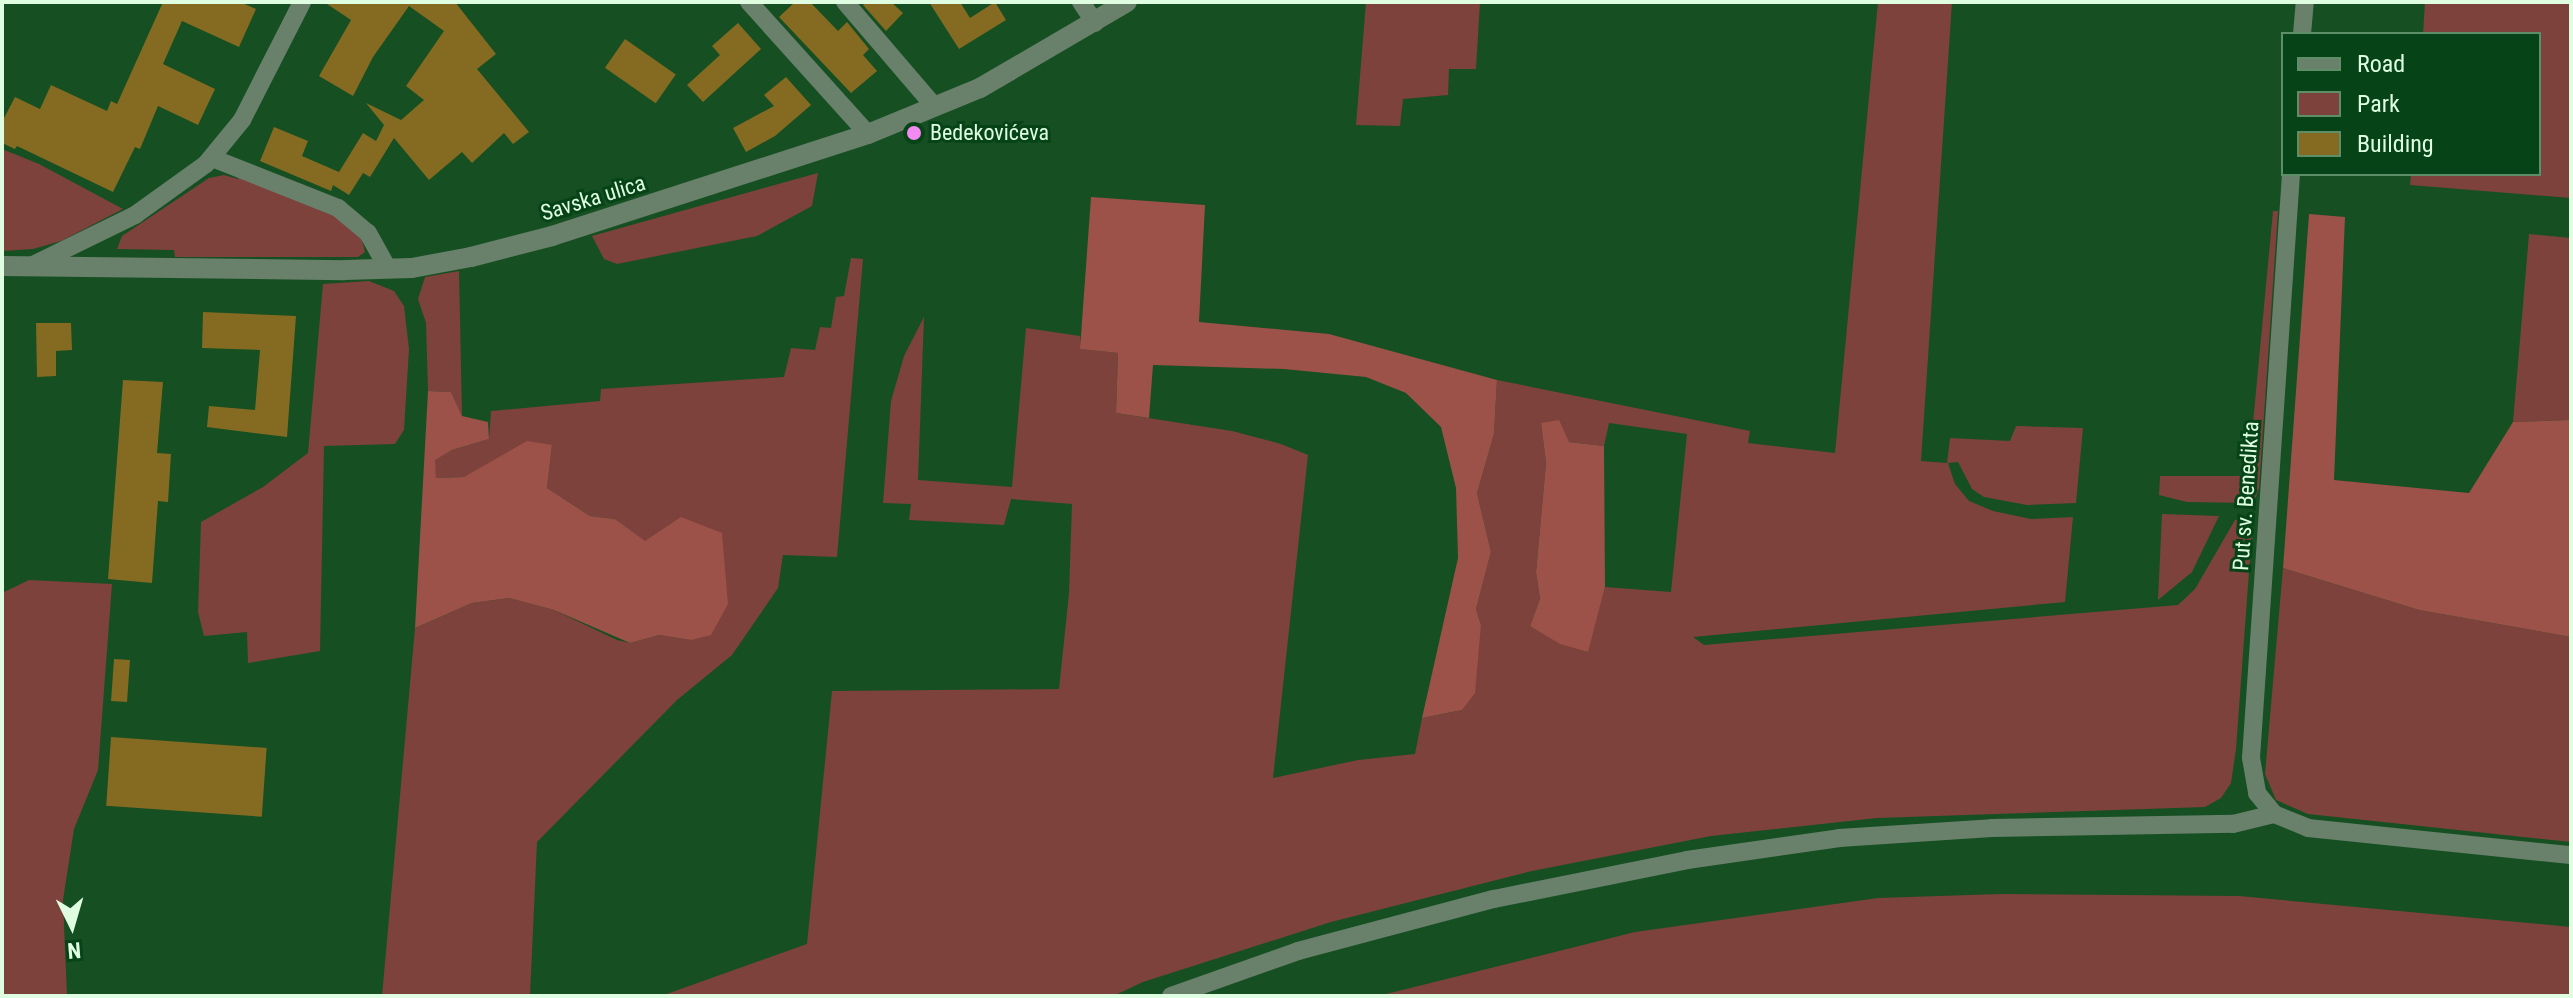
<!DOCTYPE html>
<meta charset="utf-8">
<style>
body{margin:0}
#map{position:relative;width:2573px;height:998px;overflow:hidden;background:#164f22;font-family:"Roboto Condensed",sans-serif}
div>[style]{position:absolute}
.green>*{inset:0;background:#7d423c}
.forest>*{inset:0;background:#9c5149}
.building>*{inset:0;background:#856a21;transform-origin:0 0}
.minor>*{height:18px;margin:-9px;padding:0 9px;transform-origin:9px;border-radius:9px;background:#69806b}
.tertiary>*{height:20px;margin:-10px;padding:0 10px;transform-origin:10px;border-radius:10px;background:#69806b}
.dots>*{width:22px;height:22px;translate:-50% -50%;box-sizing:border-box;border:4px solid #064417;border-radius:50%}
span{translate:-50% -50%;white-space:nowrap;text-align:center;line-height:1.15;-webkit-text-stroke:6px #064417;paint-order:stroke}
.poi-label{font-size:22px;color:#dffde1}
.left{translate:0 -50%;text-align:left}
.street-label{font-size:22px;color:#dffde1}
.frame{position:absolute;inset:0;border:4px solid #dffde1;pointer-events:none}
.legend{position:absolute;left:2281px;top:32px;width:260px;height:144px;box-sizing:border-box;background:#064417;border:2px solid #5d8e68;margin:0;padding:10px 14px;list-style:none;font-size:24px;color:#dffde1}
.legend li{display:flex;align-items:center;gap:16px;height:40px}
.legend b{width:40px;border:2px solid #5d8e68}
.north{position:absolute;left:32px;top:886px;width:80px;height:80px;-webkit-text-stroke:6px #064417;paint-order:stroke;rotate:175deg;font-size:22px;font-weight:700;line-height:32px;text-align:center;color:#dffde1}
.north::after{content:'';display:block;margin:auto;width:28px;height:36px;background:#dffde1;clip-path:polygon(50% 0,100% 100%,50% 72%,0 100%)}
</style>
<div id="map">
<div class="green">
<div style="clip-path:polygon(1366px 2px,1480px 2px,1476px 69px,1449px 69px,1448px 95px,1403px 99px,1400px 126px,1356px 125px)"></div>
<div style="clip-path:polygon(evenodd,1878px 2px,1952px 2px,1921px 461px,1947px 463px,1950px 438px,2010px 441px,2016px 426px,2083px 428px,2076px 503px,2027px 505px,1984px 497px,1972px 489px,1958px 462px,1948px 463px,1955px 484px,1969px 501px,1993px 511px,2031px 519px,2073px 517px,2065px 602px,1693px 637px,1704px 645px,2178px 605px,2195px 589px,2235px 520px,2253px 517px,2236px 749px,2231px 783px,2221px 798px,2205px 807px,1877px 818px,1711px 836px,1532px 871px,1331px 922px,1143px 982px,1113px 996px,661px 996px,807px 944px,832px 691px,1059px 689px,1069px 593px,1072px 504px,1011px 499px,1004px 525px,909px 520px,911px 504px,883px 503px,891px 401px,904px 356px,924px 317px,918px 480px,1012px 487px,1026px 328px,1080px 336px,1081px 349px,1118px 353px,1116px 413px,1232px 431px,1281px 444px,1308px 455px,1273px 778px,1358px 760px,1415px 754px,1422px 718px,1462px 710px,1481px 625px,1476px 609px,1491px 552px,1477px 493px,1494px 434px,1497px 380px,1750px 431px,1748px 443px,1835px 453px,1878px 2px,1541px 423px,1569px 442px,1604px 446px,1609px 423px,1687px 434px,1671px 592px,1605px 587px,1587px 652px,1530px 626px,1540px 599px,1536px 572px,1546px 463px,1541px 423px)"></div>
<div style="clip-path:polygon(2425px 2px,2571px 2px,2571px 198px,2410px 185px,2411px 174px,2539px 174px,2539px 34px,2423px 34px)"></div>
<div style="clip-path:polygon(2px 149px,39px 164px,123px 209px,61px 241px,33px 249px,2px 251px)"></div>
<div style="clip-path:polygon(818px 173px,812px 206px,757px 236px,617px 264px,604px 259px,592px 236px)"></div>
<div style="clip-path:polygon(241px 174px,336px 214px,362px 240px,365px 252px,358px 257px,175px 257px,174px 250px,117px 249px,122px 236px,209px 178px,224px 175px,238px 179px)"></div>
<div style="clip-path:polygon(2273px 211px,2278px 211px,2259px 488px,2255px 500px,2249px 503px,2187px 502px,2159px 495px,2160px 476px,2248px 476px)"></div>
<div style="clip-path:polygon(2529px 234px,2571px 238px,2571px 420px,2513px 422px)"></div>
<div style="clip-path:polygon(851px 258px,863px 259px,837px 557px,783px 555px,778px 588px,732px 655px,677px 700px,537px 842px,530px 996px,382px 996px,415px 628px,472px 603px,509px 598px,554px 610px,617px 640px,630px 643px,659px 635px,691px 640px,662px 531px,645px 542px,615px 519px,590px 516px,547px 488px,552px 445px,496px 462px,464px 477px,436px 478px,434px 460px,452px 450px,489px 439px,491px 411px,600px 401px,601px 389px,784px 377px,791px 348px,815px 350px,820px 327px,831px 328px,836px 297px,844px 296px)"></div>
<div style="clip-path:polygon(459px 271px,462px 416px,451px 392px,428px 391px,426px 323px,418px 299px,425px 277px)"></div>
<div style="clip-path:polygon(369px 281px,394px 291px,404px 306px,409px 349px,404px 430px,395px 444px,324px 446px,320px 651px,248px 663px,247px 632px,204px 636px,198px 612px,201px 522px,263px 487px,308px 453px,323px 284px)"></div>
<div style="clip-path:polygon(2162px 514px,2219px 516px,2192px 572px,2158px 600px)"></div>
<div style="clip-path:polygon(2283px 568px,2419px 610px,2571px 637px,2571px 842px,2308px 814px,2276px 800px,2265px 774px)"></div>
<div style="clip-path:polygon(29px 580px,112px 584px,98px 770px,74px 829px,63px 900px,67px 996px,2px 996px,2px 593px)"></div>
<div style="clip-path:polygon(2001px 894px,2239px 896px,2571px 927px,2571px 996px,1378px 996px,1635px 932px,1878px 898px)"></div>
</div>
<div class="forest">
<div style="clip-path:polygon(1091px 197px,1205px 205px,1199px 322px,1329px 334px,1497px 380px,1494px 434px,1477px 493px,1491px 552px,1476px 609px,1481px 625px,1475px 693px,1462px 710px,1422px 718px,1458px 558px,1456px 488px,1441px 427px,1406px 393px,1366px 377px,1284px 369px,1153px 365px,1149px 418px,1116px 413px,1118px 353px,1080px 349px)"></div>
<div style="clip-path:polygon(2309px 214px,2345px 217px,2334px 480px,2469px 493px,2513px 422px,2571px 420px,2571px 637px,2419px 610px,2283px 568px)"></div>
<div style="clip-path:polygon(428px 391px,451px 392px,462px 416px,488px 422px,489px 439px,452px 450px,435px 460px,436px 478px,464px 477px,527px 441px,552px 445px,547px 488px,590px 516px,615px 519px,645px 541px,681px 517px,722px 533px,728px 604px,711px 635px,691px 640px,659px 635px,630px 643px,554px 610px,509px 598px,472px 603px,415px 628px)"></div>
<div style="clip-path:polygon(1559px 420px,1569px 442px,1604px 446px,1605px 587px,1588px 652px,1560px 644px,1530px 626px,1540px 599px,1536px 572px,1546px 463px,1541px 423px)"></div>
</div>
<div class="building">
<div style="clip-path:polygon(163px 2px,240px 2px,256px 9px,239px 47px,182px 21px,163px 64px,215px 89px,198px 125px,158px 106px,140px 149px,135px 147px,113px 192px,17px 146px,15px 149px,2px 143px,2px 122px,15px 97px,40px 109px,51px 85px,107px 111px,111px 101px,117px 104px)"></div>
<div style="clip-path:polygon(324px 2px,455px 2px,496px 54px,477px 69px,529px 132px,513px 144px,504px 133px,472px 163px,462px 152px,429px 180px,394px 138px,370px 177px,363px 173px,349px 195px,333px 185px,331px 191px,260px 161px,274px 127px,308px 141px,302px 156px,339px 172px,363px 133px,376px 141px,384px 125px,366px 103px,401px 120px,424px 100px,406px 86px,444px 31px,409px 6px,373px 57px,353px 96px,319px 76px,351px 20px)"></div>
<div style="clip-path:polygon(795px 2px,810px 2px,838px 31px,847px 22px,869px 49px,863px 55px,877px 71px,851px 93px,779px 17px)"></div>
<div style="clip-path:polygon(866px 2px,891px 2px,903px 13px,886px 31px,863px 5px)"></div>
<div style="clip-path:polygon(929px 2px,960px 2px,970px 18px,995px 2px,1006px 20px,959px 49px)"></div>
<div style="clip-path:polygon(738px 23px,761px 49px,703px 102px,687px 85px,720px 55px,712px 46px)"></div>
<div style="left:625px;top:39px;width:62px;height:35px;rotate:35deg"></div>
<div style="clip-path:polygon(786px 77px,811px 105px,775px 136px,746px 152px,733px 128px,774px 106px,764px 95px)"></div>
<div style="clip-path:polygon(203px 312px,296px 316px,287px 437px,207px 427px,209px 406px,255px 410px,260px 350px,202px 348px)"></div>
<div style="clip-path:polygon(36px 323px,71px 323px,72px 350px,56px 351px,56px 376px,37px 377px)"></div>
<div style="clip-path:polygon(123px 380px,163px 382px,157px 453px,171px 454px,168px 502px,158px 501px,152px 583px,108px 579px)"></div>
<div style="left:114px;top:659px;width:16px;height:42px;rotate:4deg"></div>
<div style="left:111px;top:737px;width:156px;height:69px;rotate:4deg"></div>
</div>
<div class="minor">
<div style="left:749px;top:2px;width:178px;rotate:48deg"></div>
<div style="left:845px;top:2px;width:138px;rotate:49.4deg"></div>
<div style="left:1081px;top:2px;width:25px;rotate:56deg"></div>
<div style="left:2302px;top:34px;width:32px;rotate:-85deg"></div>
<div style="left:212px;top:158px;width:136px;rotate:21.6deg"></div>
<div style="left:338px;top:208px;width:39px;rotate:40deg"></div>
<div style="left:368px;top:233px;width:41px;rotate:60.9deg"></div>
<div style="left:2291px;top:174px;width:585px;rotate:93.92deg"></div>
<div style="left:2251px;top:758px;width:36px;rotate:80deg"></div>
<div style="left:2257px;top:793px;width:27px;rotate:51deg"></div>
<div style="left:2274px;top:814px;width:37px;rotate:22deg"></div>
<div style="left:2308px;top:828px;width:264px;rotate:5.9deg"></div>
<div style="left:33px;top:265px;width:114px;rotate:-26.1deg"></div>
<div style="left:135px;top:215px;width:87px;rotate:-35.7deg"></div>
<div style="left:206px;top:164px;width:57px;rotate:-50.7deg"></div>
<div style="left:242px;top:120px;width:132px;rotate:-63deg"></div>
<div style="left:1171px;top:996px;width:135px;rotate:-19.5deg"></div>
<div style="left:1298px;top:951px;width:203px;rotate:-14.9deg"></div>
<div style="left:1494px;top:899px;width:197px;rotate:-11.4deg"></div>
<div style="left:1687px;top:860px;width:154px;rotate:-8.2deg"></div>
<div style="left:1839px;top:838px;width:153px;rotate:-3.7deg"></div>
<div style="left:1992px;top:828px;width:241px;rotate:-1deg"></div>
<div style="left:2233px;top:824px;width:42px;rotate:-13.7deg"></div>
</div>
<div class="tertiary">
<div style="left:2px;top:266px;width:343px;rotate:0.7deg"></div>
<div style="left:345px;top:270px;width:67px;rotate:-1.7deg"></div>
<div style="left:412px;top:268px;width:60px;rotate:-10.6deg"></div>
<div style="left:471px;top:257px;width:84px;rotate:-14.5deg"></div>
<div style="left:552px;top:236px;width:332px;rotate:-17.9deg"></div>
<div style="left:868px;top:134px;width:121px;rotate:-22.3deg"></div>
<div style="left:980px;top:88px;width:170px;rotate:-30.3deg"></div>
</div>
<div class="dots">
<div style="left:914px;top:133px;background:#f38af2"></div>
</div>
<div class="poi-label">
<span class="left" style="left:930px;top:133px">Bedekovićeva</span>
</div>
<div class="street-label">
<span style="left:593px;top:198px;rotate:-17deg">Savska ulica</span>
<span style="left:2246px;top:496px;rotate:-86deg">Put sv. Benedikta</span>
</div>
<div class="frame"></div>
<ul class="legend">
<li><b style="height:10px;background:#69806b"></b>Road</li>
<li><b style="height:22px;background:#7d423c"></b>Park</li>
<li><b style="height:22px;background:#856a21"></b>Building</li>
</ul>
<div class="north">N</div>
</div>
